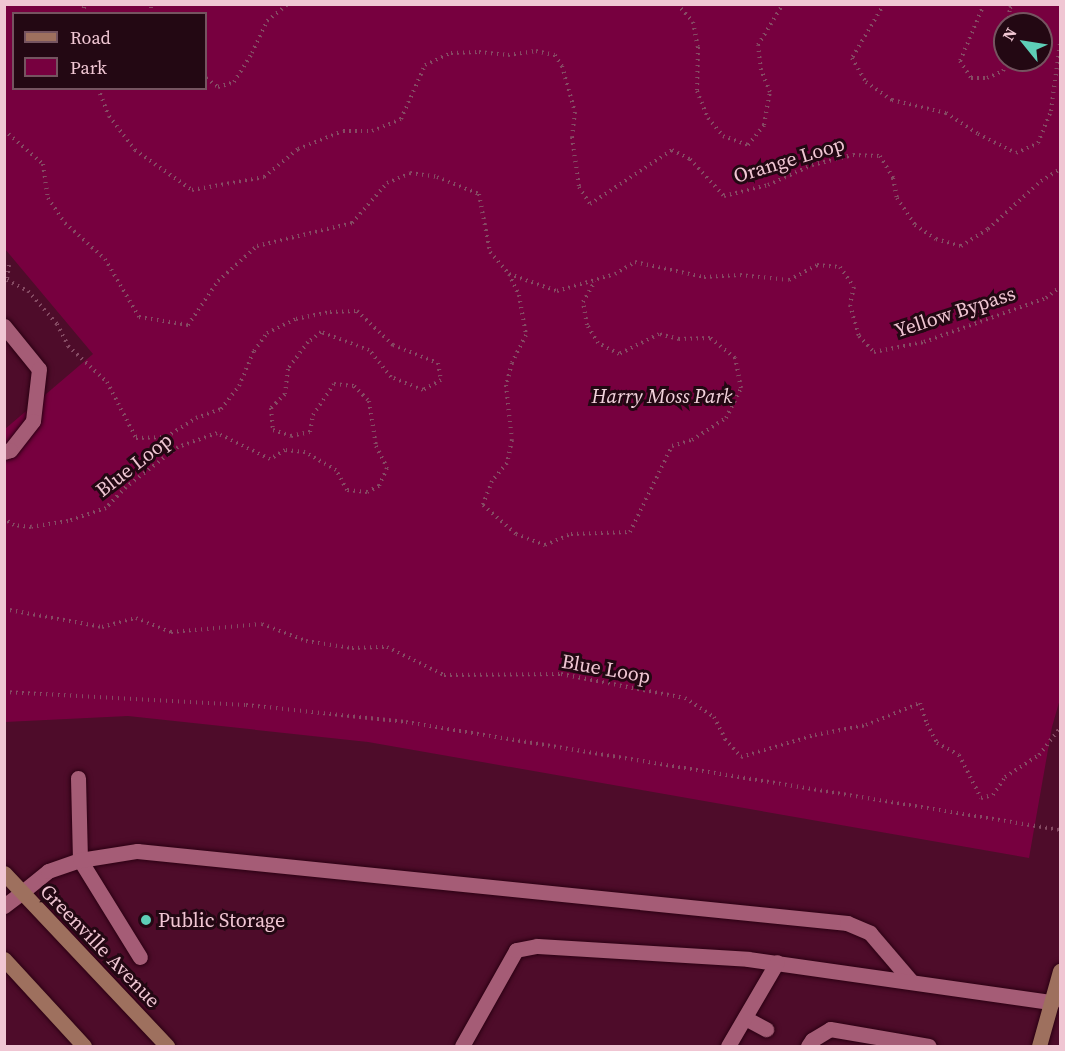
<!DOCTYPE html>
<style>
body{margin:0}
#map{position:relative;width:1065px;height:1051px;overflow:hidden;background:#4e0c2a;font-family:"Source Serif 4",serif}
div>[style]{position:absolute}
.green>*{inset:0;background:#77003f}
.path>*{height:4px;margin-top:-2px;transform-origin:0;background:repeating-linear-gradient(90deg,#854b63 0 1.5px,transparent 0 6px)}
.roads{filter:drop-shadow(0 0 2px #2b0013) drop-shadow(0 0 2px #2b0013)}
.service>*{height:15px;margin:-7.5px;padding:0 7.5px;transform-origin:7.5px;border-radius:7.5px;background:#a55c76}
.tertiary>*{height:15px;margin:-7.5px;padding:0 7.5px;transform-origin:7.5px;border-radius:7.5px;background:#a55c76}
.secondary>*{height:15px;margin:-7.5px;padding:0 7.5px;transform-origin:7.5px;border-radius:7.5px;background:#9e705e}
.dots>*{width:16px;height:16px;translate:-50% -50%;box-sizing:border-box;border:3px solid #230813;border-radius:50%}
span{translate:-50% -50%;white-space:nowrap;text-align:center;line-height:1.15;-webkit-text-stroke:6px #230813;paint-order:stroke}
.street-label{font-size:20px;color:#f0c6d3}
.park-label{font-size:20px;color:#f3d3dd;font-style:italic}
.poi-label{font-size:20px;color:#f0c6d3}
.left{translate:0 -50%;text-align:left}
.frame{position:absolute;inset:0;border:6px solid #f0c6d3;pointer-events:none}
.legend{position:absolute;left:12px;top:12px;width:195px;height:78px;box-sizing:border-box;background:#230813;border:2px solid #755460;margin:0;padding:8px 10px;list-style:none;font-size:18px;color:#f0c6d3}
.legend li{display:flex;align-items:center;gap:12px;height:30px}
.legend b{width:30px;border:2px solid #755460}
.north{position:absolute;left:993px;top:12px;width:60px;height:60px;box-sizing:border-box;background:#230813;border:2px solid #755460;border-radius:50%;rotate:300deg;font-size:16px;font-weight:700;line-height:24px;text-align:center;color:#f0c6d3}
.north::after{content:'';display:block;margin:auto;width:21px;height:27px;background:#5eceb7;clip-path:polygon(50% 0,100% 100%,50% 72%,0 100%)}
</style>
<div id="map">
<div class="green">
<div style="clip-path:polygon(evenodd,5px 5px,1060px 5px,1060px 699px,1052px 727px,1029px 858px,368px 742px,128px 716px,5px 722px,5px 429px,93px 354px,5px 249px,5px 5px,14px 14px,206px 14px,206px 88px,14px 88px,14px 14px,5px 5px,1005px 24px,1041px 24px,1041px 60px,1005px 60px,1005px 24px)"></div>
</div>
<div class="path">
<div style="left:677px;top:4px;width:24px;rotate:48deg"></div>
<div style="left:693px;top:22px;width:25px;rotate:79deg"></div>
<div style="left:698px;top:47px;width:44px;rotate:91.3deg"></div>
<div style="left:697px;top:91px;width:29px;rotate:68deg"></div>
<div style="left:708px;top:118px;width:23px;rotate:50deg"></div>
<div style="left:723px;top:136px;width:27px;rotate:20deg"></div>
<div style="left:748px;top:145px;width:26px;rotate:-51deg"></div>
<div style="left:764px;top:125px;width:34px;rotate:-80deg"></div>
<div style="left:770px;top:92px;width:24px;rotate:-112deg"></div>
<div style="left:761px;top:70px;width:25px;rotate:-97deg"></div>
<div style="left:758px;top:45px;width:48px;rotate:-58.6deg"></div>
<div style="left:884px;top:4px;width:63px;rotate:120.7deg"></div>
<div style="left:852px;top:58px;width:28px;rotate:60deg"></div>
<div style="left:866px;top:82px;width:32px;rotate:35deg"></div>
<div style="left:892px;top:100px;width:56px;rotate:13.5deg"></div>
<div style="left:946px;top:113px;width:38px;rotate:33deg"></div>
<div style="left:978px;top:134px;width:42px;rotate:26.6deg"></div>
<div style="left:1016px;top:153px;width:24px;rotate:-24deg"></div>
<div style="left:1038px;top:143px;width:35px;rotate:-68deg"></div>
<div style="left:1051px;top:111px;width:69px;rotate:-82.5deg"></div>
<div style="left:984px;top:4px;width:62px;rotate:112.8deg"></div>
<div style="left:960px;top:61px;width:20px;rotate:57deg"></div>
<div style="left:971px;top:78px;width:16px"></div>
<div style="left:987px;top:78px;width:17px;rotate:-24deg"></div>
<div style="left:1003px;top:71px;width:12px;rotate:-66deg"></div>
<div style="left:82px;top:14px;width:10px;rotate:-73deg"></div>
<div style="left:151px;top:14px;width:10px;rotate:-90deg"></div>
<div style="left:1008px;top:24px;width:16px;rotate:-83deg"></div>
<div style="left:1010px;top:8px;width:5px;rotate:-53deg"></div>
<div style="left:206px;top:78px;width:15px;rotate:37deg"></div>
<div style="left:218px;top:87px;width:17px;rotate:-17deg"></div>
<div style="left:234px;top:82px;width:34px;rotate:-58deg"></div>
<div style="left:252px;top:53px;width:35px;rotate:-65deg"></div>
<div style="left:267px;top:21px;width:27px;rotate:-39deg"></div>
<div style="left:98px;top:88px;width:30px;rotate:69deg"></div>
<div style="left:109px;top:116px;width:43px;rotate:52.6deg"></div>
<div style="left:135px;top:150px;width:70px;rotate:35.1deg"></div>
<div style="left:192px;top:190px;width:73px;rotate:-10.2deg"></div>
<div style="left:264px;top:177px;width:44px;rotate:-39.5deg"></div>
<div style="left:298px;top:149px;width:48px;rotate:-21.8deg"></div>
<div style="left:343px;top:131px;width:29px"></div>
<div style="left:372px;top:131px;width:31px;rotate:-22deg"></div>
<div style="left:401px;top:119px;width:59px;rotate:-66deg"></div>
<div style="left:425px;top:65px;width:29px;rotate:-25deg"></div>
<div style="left:451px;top:53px;width:28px;rotate:-2deg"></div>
<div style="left:479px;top:52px;width:29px;rotate:6deg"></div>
<div style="left:508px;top:55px;width:28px;rotate:-8deg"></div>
<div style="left:536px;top:51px;width:19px;rotate:12deg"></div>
<div style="left:555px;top:55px;width:13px;rotate:58deg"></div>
<div style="left:562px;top:66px;width:48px;rotate:74.2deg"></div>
<div style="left:575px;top:112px;width:25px;rotate:97deg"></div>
<div style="left:572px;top:137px;width:50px;rotate:82deg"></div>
<div style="left:579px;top:187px;width:20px;rotate:57deg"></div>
<div style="left:590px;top:204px;width:98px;rotate:-33.4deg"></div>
<div style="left:672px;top:150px;width:20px;rotate:27deg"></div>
<div style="left:690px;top:159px;width:50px;rotate:47.4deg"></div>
<div style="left:724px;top:196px;width:45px;rotate:-14deg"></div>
<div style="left:768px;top:185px;width:48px;rotate:-24.4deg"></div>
<div style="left:812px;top:165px;width:42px;rotate:-13.7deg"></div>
<div style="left:853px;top:155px;width:27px;rotate:2deg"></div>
<div style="left:880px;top:156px;width:26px;rotate:59deg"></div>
<div style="left:893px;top:178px;width:20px;rotate:79deg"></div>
<div style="left:897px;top:198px;width:32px;rotate:56deg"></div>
<div style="left:915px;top:225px;width:25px;rotate:34deg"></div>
<div style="left:936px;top:239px;width:26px;rotate:16deg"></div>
<div style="left:961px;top:246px;width:32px;rotate:-32deg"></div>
<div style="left:988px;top:229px;width:72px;rotate:-42.2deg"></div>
<div style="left:1041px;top:181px;width:22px;rotate:-32deg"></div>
<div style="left:4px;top:130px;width:52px;rotate:41.1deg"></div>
<div style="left:43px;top:164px;width:34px;rotate:82deg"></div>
<div style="left:48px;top:198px;width:30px;rotate:56deg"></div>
<div style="left:65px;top:223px;width:54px;rotate:42deg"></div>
<div style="left:105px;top:259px;width:67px;rotate:59.6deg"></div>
<div style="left:139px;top:317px;width:50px;rotate:9.3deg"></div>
<div style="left:188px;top:325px;width:53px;rotate:-55.7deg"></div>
<div style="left:218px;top:281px;width:52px;rotate:-41.9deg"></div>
<div style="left:257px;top:246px;width:98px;rotate:-13.6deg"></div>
<div style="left:352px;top:223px;width:53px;rotate:-48.8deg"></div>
<div style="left:387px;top:183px;width:25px;rotate:-23deg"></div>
<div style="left:410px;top:173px;width:27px;rotate:8deg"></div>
<div style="left:437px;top:177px;width:45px;rotate:22deg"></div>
<div style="left:479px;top:194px;width:59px;rotate:79.3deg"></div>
<div style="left:490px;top:252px;width:29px;rotate:49deg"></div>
<div style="left:509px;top:274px;width:51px;rotate:19.5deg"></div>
<div style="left:557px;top:291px;width:60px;rotate:-16.3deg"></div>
<div style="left:615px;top:274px;width:23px;rotate:-31deg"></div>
<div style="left:635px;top:262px;width:71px;rotate:12.3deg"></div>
<div style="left:704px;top:277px;width:36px;rotate:-3deg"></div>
<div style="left:740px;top:275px;width:49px;rotate:5.8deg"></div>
<div style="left:789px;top:280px;width:32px;rotate:-28deg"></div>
<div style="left:817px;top:265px;width:23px;rotate:5deg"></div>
<div style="left:840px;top:267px;width:24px;rotate:55deg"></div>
<div style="left:854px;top:287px;width:18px;rotate:103deg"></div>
<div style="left:850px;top:305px;width:32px;rotate:74deg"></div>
<div style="left:859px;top:336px;width:22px;rotate:47deg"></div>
<div style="left:874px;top:352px;width:51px;rotate:-11.3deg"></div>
<div style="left:924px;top:342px;width:130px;rotate:-19.8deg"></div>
<div style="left:1046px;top:298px;width:18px;rotate:-38deg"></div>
<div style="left:4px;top:261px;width:6px;rotate:39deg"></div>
<div style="left:9px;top:265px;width:15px;rotate:98deg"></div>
<div style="left:7px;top:280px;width:24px;rotate:28deg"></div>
<div style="left:28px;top:291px;width:44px;rotate:48.7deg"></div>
<div style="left:57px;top:324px;width:25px;rotate:63deg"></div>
<div style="left:68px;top:346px;width:53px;rotate:42.7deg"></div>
<div style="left:107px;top:382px;width:63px;rotate:62.6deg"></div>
<div style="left:136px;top:438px;width:30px;rotate:-2deg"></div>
<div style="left:166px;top:437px;width:36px;rotate:-32deg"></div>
<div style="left:196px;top:418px;width:27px;rotate:-20deg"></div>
<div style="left:221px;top:409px;width:29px;rotate:-52deg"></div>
<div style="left:239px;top:386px;width:38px;rotate:-67deg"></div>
<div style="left:254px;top:351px;width:22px;rotate:-54deg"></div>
<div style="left:267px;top:333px;width:32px;rotate:-26deg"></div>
<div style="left:296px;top:319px;width:35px;rotate:-12deg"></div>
<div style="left:330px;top:312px;width:27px;rotate:-2deg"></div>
<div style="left:357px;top:311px;width:50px;rotate:43.4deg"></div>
<div style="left:393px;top:345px;width:48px;rotate:21.8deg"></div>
<div style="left:438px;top:363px;width:17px;rotate:80deg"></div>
<div style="left:441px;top:380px;width:21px;rotate:151deg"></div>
<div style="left:423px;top:390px;width:35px;rotate:-158deg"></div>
<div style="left:391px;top:377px;width:35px;rotate:-129deg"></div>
<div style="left:369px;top:350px;width:51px;rotate:-159.4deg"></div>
<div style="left:321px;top:332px;width:16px;rotate:142deg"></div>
<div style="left:308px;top:342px;width:34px;rotate:127deg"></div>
<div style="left:288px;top:369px;width:25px;rotate:97deg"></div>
<div style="left:285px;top:394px;width:20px;rotate:135deg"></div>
<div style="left:271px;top:408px;width:22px;rotate:85deg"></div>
<div style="left:273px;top:430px;width:19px;rotate:18deg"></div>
<div style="left:291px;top:436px;width:19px;rotate:-12deg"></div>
<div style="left:310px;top:432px;width:17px;rotate:-80deg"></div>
<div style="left:313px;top:415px;width:37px;rotate:-56deg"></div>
<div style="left:334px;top:384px;width:20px;rotate:6deg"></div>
<div style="left:354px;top:386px;width:21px;rotate:45deg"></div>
<div style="left:369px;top:401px;width:46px;rotate:81.2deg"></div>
<div style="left:376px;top:446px;width:25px;rotate:63deg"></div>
<div style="left:387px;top:468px;width:20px;rotate:114deg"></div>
<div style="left:379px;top:486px;width:13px;rotate:153deg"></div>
<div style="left:367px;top:492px;width:20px;rotate:-174deg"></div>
<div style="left:347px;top:490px;width:23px;rotate:-119deg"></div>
<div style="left:336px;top:470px;width:36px;rotate:-150deg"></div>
<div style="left:305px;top:452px;width:20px;rotate:-174deg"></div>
<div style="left:285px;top:450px;width:17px;rotate:149deg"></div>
<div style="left:270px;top:459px;width:59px;rotate:-153.9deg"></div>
<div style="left:217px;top:433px;width:41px;rotate:160.3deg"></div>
<div style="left:178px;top:447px;width:66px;rotate:142.4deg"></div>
<div style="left:126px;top:487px;width:29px;rotate:134deg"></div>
<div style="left:106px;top:508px;width:40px;rotate:161.1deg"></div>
<div style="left:68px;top:521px;width:37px;rotate:171deg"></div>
<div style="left:31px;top:527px;width:17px;rotate:-173deg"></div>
<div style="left:14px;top:525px;width:12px;rotate:-149deg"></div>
<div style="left:509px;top:274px;width:23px;rotate:65deg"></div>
<div style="left:519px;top:295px;width:41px;rotate:80.1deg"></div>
<div style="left:526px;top:335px;width:31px;rotate:117deg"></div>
<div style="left:512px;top:363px;width:23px;rotate:105deg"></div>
<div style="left:506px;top:385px;width:55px;rotate:83.8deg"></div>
<div style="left:512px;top:440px;width:24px;rotate:102deg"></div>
<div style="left:507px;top:463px;width:23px;rotate:130deg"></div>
<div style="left:492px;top:481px;width:26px;rotate:111deg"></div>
<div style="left:483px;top:505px;width:44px;rotate:41.3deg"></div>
<div style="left:516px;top:534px;width:31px;rotate:21deg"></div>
<div style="left:545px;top:545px;width:28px;rotate:-23deg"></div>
<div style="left:571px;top:534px;width:59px;rotate:-1.9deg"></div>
<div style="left:630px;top:532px;width:96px;rotate:-64deg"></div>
<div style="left:672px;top:446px;width:21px;rotate:-17deg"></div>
<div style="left:692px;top:440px;width:40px;rotate:-32.9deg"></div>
<div style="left:726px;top:418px;width:34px;rotate:-63deg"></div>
<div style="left:741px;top:388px;width:31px;rotate:-101deg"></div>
<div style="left:735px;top:358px;width:32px;rotate:-141deg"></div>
<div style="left:710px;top:338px;width:31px;rotate:178deg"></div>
<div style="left:679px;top:339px;width:21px;rotate:-166deg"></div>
<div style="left:659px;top:334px;width:45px;rotate:153.4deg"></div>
<div style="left:619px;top:354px;width:24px;rotate:-152deg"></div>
<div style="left:598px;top:343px;width:21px;rotate:-121deg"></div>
<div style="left:587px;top:325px;width:23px;rotate:-100deg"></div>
<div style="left:583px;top:302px;width:24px;rotate:-60deg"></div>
<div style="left:4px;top:609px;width:100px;rotate:10.4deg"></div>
<div style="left:102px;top:627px;width:35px;rotate:-15deg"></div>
<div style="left:136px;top:618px;width:38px;rotate:22deg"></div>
<div style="left:171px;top:632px;width:91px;rotate:-5deg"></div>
<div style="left:262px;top:624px;width:47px;rotate:21.1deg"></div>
<div style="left:306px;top:641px;width:47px;rotate:8.7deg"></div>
<div style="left:352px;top:648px;width:35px;rotate:-2deg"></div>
<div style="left:387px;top:647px;width:64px;rotate:26.2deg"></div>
<div style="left:444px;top:675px;width:117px;rotate:-0.5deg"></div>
<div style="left:561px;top:674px;width:126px;rotate:11deg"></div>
<div style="left:685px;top:698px;width:35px;rotate:33deg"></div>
<div style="left:714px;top:717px;width:25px;rotate:63deg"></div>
<div style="left:725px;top:739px;width:24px;rotate:48deg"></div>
<div style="left:741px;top:757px;width:77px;rotate:-16.6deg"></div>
<div style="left:815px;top:735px;width:52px;rotate:-11.1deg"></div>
<div style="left:866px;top:725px;width:58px;rotate:-22.2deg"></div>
<div style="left:920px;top:703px;width:22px;rotate:72deg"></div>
<div style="left:927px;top:724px;width:21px;rotate:62deg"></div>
<div style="left:937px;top:743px;width:25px;rotate:29deg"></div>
<div style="left:959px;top:755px;width:48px;rotate:62.9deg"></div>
<div style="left:981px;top:798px;width:12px;rotate:-14deg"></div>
<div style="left:993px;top:795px;width:22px;rotate:-56deg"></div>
<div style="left:1005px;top:777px;width:40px;rotate:-32.9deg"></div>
<div style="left:1039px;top:755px;width:34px;rotate:-52deg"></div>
<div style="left:4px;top:692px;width:242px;rotate:3.1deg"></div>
<div style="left:246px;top:705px;width:161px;rotate:6.1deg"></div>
<div style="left:406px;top:722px;width:663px;rotate:9.38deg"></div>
</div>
<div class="roads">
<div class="service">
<div style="left:4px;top:326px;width:55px;rotate:50.9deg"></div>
<div style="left:39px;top:369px;width:52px;rotate:96.6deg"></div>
<div style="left:33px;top:421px;width:37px;rotate:128deg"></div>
<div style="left:10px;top:450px;width:6px;rotate:162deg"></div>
<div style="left:78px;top:778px;width:82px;rotate:88.6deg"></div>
<div style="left:80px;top:860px;width:114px;rotate:58.3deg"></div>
<div style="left:21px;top:893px;width:35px;rotate:-39deg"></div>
<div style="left:48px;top:871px;width:34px;rotate:-19deg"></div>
<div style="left:80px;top:860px;width:58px;rotate:-9deg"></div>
<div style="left:137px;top:851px;width:714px;rotate:5.79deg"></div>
<div style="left:847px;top:923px;width:25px;rotate:23deg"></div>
<div style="left:870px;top:933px;width:63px;rotate:49.5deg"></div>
<div style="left:745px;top:1018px;width:24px;rotate:28deg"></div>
<div style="left:462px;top:1046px;width:110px;rotate:-60.6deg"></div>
<div style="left:516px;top:950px;width:21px;rotate:-11deg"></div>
<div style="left:537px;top:946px;width:211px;rotate:3.5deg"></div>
<div style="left:748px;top:959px;width:307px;rotate:8.1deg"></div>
<div style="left:728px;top:1046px;width:97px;rotate:-59.7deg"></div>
<div style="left:808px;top:1046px;width:7px;rotate:-56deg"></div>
<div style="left:812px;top:1040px;width:21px;rotate:-31deg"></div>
<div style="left:830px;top:1029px;width:100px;rotate:9.7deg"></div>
</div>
<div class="tertiary">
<div style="left:4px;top:906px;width:21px;rotate:-37deg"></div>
</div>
<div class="secondary">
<div style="left:4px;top:873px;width:238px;rotate:46.7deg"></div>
<div style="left:4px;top:959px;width:118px;rotate:47.4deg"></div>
<div style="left:1039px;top:1046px;width:78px;rotate:-74.4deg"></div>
</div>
</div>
<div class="dots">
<div style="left:146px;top:920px;background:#5eceb7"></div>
</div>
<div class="street-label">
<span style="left:789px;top:160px;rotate:-17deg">Orange Loop</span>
<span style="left:955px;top:312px;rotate:-18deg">Yellow Bypass</span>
<span style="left:134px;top:465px;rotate:-38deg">Blue Loop</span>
<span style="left:606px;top:669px;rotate:10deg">Blue Loop</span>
<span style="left:100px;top:946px;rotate:46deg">Greenville Avenue</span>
</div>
<div class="park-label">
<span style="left:662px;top:396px">Harry Moss Park</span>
</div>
<div class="poi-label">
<span class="left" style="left:158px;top:920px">Public Storage</span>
</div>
<div class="frame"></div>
<ul class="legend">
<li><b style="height:8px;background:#9e705e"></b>Road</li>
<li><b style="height:16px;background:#77003f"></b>Park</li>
</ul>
<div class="north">N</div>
</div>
